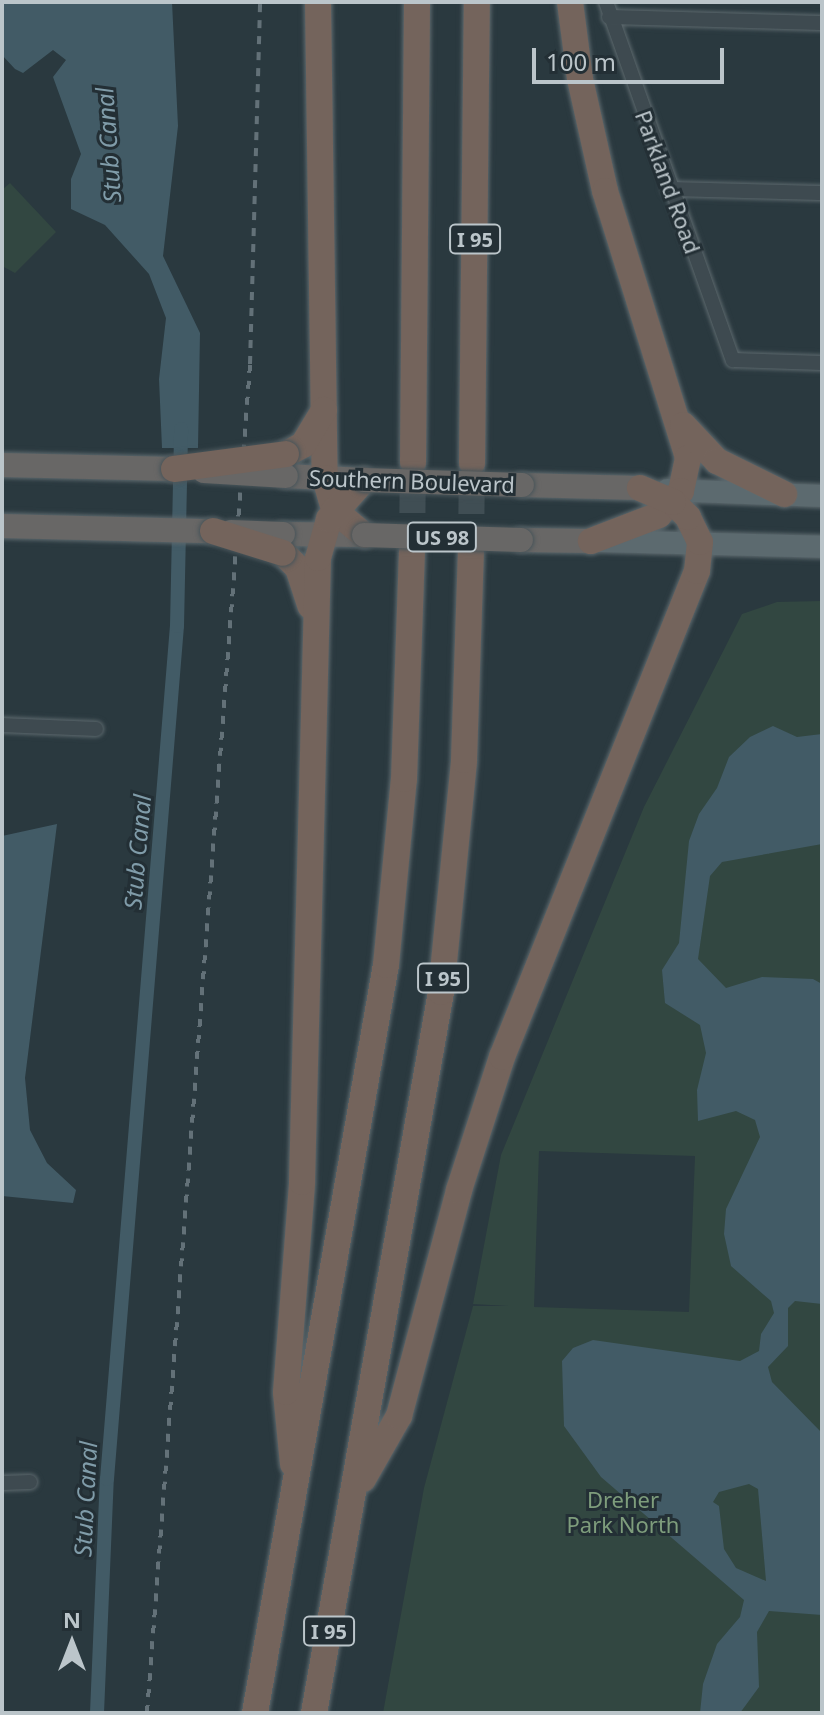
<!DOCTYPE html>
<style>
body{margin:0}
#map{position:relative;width:824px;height:1715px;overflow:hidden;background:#2a393f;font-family:"Noto Sans",sans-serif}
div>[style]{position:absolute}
.green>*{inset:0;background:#324741}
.water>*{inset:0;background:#425b66}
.canal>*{height:14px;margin:-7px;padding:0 7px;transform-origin:7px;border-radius:7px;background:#425b66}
.motorway-tunnel>*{height:26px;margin-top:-13px;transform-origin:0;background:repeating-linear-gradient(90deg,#404e54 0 26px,transparent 0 39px)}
.roads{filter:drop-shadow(0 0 2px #5c686d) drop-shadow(0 0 2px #5c686d)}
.minor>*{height:14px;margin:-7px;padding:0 7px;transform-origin:7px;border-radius:7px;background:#3e4a50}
.primary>*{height:22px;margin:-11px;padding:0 11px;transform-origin:11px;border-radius:11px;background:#5c6a6f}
.trunk>*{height:24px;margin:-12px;padding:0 12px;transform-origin:12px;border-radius:12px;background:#686766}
.motorway>*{height:26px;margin:-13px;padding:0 13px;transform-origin:13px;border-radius:13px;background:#74645c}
.rail>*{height:4px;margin-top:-2px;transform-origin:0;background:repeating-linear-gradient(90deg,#637178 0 8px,transparent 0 16px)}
.bridges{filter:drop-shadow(0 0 2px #49555a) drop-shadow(0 0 2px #49555a)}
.trunk-bridge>*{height:24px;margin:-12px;padding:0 12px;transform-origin:12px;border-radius:12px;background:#686766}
.motorway-bridge>*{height:26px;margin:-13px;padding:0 13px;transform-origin:13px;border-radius:13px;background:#74645c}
span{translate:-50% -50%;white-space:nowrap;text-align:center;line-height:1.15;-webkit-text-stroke:6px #232f35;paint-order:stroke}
.shield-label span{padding:2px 6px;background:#232f35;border:2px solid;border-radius:6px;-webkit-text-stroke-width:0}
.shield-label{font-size:20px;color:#bbc5ca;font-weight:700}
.street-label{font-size:22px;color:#bbc5ca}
.park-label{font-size:22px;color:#7e9d7c}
.water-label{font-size:24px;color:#809ca9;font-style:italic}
.frame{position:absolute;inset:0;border:4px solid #bbc5ca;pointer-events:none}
.north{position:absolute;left:32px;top:1603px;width:80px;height:80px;-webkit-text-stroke:6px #232f35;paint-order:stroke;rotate:0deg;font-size:22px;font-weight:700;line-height:32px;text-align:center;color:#bbc5ca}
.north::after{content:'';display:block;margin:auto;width:28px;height:36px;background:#bbc5ca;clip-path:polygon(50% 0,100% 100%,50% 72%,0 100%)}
.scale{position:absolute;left:532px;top:48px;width:192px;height:36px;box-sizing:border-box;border:4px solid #bbc5ca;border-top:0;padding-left:10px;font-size:24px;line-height:28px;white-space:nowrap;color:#bbc5ca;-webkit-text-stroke:6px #232f35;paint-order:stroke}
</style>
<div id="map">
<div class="green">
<div style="clip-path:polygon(10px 183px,56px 232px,15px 273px,2px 266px,2px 190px)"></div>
<div style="clip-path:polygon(evenodd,822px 601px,822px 1713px,383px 1713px,424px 1488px,473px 1306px,509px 1306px,473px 1304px,501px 1155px,644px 807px,742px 614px,777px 602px,822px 601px,539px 1151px,695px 1156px,689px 1312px,534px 1307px,539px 1151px)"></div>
</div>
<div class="water">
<div style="clip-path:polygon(2px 2px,172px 2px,178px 126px,163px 256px,200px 333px,198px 448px,162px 448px,159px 379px,166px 318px,149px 274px,105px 225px,71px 209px,71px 179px,81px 154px,53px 77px,66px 60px,53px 50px,23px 73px,15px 69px,2px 55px)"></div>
<div style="clip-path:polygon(evenodd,773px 726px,797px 737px,822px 734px,822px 844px,722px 862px,710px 876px,698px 959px,726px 988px,762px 977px,813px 979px,822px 984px,822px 1304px,795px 1301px,788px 1308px,788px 1346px,768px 1367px,772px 1382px,822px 1433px,822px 1615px,769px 1611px,757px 1632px,759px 1687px,740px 1713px,700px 1713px,703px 1684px,717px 1644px,740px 1617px,744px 1600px,601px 1477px,564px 1426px,562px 1361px,573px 1348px,593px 1340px,740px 1361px,759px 1351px,761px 1334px,774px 1313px,771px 1301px,731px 1266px,724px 1234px,726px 1209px,760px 1137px,755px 1120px,736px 1111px,698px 1121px,697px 1090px,706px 1053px,700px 1025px,665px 1003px,662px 970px,679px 943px,689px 841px,699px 814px,717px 788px,729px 757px,750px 737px,773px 726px,749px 1484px,758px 1489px,766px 1581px,736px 1568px,724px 1549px,719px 1506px,713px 1502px,719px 1492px,749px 1484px)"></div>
<div style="clip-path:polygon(57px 824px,25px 1078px,30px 1130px,47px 1163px,76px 1190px,73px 1203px,2px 1196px,2px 836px)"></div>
</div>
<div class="canal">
<div style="left:97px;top:1713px;width:234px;rotate:-87.6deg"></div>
<div style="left:107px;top:1479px;width:856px;rotate:-85.31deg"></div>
<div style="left:177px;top:626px;width:197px;rotate:-88.8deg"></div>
</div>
<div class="motorway-tunnel">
<div style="left:412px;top:552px;width:90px;rotate:-89.4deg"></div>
<div style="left:471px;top:553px;width:90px;rotate:-89.4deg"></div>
</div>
<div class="roads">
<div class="minor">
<div style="left:606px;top:2px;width:380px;rotate:70.5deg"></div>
<div style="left:733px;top:360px;width:89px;rotate:1.9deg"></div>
<div style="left:609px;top:17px;width:213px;rotate:1.6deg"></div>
<div style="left:669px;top:189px;width:153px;rotate:1.5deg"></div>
<div style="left:2px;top:725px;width:94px;rotate:2.4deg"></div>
<div style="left:2px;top:1483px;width:28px;rotate:-2deg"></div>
</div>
<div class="primary">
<div style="left:667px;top:490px;width:155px;rotate:2.2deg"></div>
<div style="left:599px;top:541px;width:223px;rotate:1.5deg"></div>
</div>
<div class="trunk">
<div style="left:2px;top:465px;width:172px;rotate:1.3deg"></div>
<div style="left:286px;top:476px;width:78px;rotate:2.9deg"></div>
<div style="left:522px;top:485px;width:118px;rotate:1.5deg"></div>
<div style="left:2px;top:526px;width:211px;rotate:1.4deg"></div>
<div style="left:283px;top:534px;width:81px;rotate:0.7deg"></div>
<div style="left:521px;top:540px;width:70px;rotate:0.8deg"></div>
</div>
<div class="motorway">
<div style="left:318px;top:2px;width:476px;rotate:89.2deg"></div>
<div style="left:325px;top:478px;width:33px;rotate:74deg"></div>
<div style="left:334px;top:510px;width:39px;rotate:40deg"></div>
<div style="left:570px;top:2px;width:78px;rotate:82.6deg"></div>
<div style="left:580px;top:79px;width:115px;rotate:77.4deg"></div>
<div style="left:605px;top:191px;width:280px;rotate:72.7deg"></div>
<div style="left:688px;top:458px;width:34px;rotate:102deg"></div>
<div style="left:681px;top:491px;width:33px;rotate:133deg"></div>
<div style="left:659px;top:515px;width:73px;rotate:159.1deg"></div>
<div style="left:683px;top:425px;width:50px;rotate:46.6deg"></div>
<div style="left:717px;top:461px;width:75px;rotate:26.2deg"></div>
<div style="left:286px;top:454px;width:19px;rotate:-28deg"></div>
<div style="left:303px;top:445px;width:41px;rotate:-59deg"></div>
<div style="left:413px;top:462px;width:460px;rotate:-89.5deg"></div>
<div style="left:472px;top:463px;width:461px;rotate:-89.4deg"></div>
<div style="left:283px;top:553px;width:21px;rotate:45deg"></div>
<div style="left:298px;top:568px;width:40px;rotate:72deg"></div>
<div style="left:293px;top:1464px;width:72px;rotate:-95.6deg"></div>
<div style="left:286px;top:1392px;width:211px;rotate:-85.6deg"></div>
<div style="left:302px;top:1182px;width:624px;rotate:-88.53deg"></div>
<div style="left:318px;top:558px;width:41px;rotate:-74.2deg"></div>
<div style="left:329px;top:519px;width:52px;rotate:-48.1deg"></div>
<div style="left:363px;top:1479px;width:73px;rotate:-60.3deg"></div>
<div style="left:399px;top:1416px;width:234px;rotate:-75.1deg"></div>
<div style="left:459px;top:1190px;width:140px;rotate:-72.1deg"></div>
<div style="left:502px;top:1057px;width:524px;rotate:-68.14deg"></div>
<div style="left:697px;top:571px;width:29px;rotate:-84deg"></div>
<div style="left:700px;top:542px;width:28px;rotate:-116deg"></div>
<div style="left:688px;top:517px;width:21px;rotate:-135deg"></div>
<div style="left:673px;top:502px;width:36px;rotate:-157deg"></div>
<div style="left:255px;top:1713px;width:759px;rotate:-80.07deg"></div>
<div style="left:386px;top:965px;width:187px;rotate:-84.5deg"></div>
<div style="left:404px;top:779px;width:227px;rotate:-88deg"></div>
<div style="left:314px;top:1713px;width:732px;rotate:-80.01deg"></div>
<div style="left:441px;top:992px;width:233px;rotate:-84.3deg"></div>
<div style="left:464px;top:760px;width:207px;rotate:-88.1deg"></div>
</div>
</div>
<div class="rail">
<div style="left:147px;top:1713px;width:1353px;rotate:-85.63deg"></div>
<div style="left:250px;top:364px;width:362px;rotate:-88.4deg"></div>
</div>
<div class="bridges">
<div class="trunk-bridge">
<div style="left:204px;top:471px;width:82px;rotate:3.5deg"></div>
<div style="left:364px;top:480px;width:158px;rotate:1.8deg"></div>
<div style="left:231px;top:532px;width:52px;rotate:2.2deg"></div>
<div style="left:364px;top:535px;width:157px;rotate:1.8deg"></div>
</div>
<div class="motorway-bridge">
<div style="left:174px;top:469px;width:113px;rotate:-7.6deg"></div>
<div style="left:213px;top:531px;width:73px;rotate:17.4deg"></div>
</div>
</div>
<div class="shield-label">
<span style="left:475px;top:239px">I 95</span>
<span style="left:442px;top:537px">US 98</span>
<span style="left:443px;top:978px">I 95</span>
<span style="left:329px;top:1631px">I 95</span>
</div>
<div class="street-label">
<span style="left:668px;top:182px;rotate:70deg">Parkland Road</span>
<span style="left:412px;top:481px;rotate:2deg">Southern Boulevard</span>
</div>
<div class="park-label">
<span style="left:623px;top:1512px">Dreher<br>Park North</span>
</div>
<div class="water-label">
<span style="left:108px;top:145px;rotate:-94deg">Stub Canal</span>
<span style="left:137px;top:852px;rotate:-85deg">Stub Canal</span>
<span style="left:85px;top:1499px;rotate:-87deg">Stub Canal</span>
</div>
<div class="frame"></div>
<div class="north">N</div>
<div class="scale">100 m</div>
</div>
